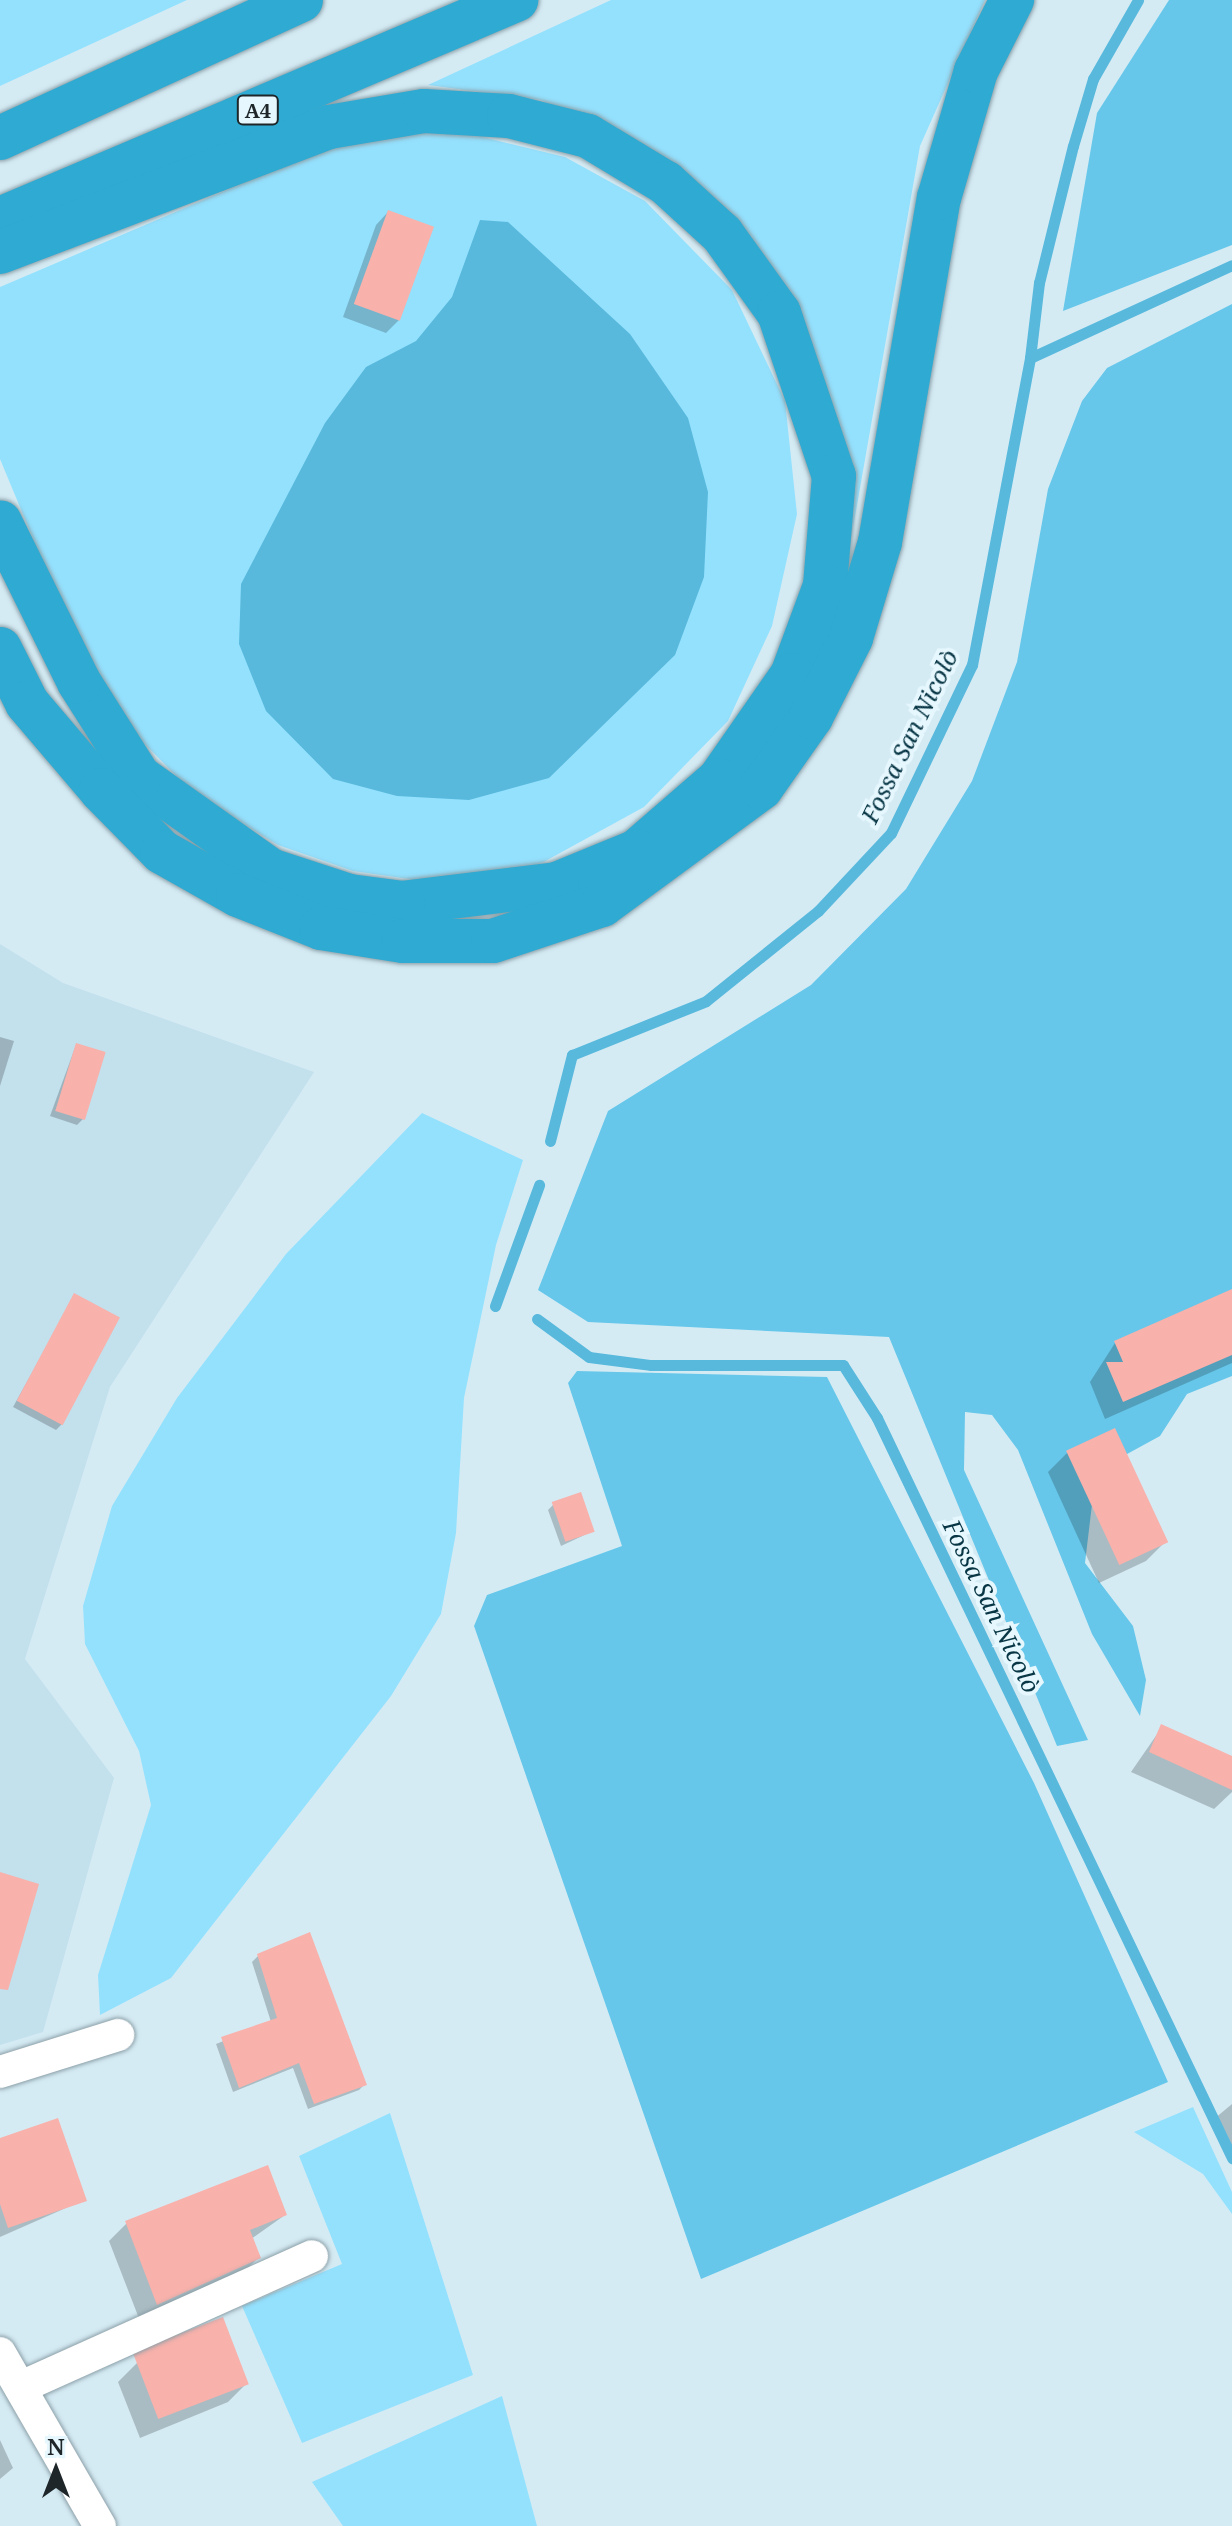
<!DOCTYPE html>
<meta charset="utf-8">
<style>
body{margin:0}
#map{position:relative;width:1232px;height:2526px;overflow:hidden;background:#d5ebf4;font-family:"Noto Serif",serif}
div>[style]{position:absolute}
.built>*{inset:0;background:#c3e0ed}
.green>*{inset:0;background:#94e1fe}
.forest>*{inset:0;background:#66c7ea}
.water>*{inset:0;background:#58b9dd}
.shadow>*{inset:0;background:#0003}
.stream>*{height:11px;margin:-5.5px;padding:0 5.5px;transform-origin:5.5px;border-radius:5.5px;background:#58b9dd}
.building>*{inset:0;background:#f8b1ab;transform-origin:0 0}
.roads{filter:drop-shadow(0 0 2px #8ca0a8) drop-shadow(0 0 2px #8ca0a8)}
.minor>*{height:32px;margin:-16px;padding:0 16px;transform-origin:16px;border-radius:16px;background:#fff}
.motorway>*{height:44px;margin:-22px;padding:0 22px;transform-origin:22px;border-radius:22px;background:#2faad2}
span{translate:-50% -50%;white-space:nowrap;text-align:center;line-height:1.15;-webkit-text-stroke:8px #e6f7fe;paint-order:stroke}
.shield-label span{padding:2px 6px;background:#e6f7fe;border:2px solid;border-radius:6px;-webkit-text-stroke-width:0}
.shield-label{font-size:20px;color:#1e2629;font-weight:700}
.water-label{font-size:24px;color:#083645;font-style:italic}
.north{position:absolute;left:16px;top:2430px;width:80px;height:80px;-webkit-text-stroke:6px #e6f7fe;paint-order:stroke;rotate:0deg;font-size:22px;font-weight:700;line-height:32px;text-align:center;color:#1e2629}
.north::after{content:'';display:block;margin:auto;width:28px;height:36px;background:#1e2629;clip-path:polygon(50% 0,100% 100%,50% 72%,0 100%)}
</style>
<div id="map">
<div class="built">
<div style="clip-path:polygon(0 944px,63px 983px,314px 1072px,110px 1387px,25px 1659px,114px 1778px,43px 2032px,0 2045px)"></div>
</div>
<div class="green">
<div style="clip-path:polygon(0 0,187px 0,0 86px)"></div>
<div style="clip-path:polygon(611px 0,985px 0,920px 146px,847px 562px,837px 428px,636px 142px,541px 100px,428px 85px)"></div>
<div style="clip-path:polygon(449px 129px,565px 157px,645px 201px,732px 290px,785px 401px,797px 514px,772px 626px,728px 721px,644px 807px,518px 876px,416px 880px,353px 871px,278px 845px,193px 793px,136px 735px,64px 613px,0 459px,0 287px,358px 134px)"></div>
<div style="clip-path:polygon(422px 1113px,523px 1160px,496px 1245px,464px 1398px,456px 1533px,441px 1614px,391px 1696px,171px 1978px,100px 2015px,98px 1975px,151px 1805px,139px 1751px,85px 1644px,83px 1606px,112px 1506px,177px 1398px,286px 1254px)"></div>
<div style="clip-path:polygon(1193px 2107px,1232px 2192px,1232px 2214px,1203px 2174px,1134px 2132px)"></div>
<div style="clip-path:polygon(390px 2113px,473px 2375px,302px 2443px,242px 2306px,342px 2264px,299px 2156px)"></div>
<div style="clip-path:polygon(502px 2396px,537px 2526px,343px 2526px,312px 2482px)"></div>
</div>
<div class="forest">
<div style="clip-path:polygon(1169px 0,1232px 0,1232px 245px,1063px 311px,1097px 113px)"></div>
<div style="clip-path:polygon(1232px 304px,1232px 1376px,1187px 1394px,1160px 1436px,1096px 1471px,1085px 1563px,1133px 1626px,1146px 1680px,1140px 1716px,1092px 1634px,1018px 1450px,992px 1415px,965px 1412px,964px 1470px,1088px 1740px,1057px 1746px,889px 1337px,588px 1322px,538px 1290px,608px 1111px,811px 985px,906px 889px,972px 781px,1017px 662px,1048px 489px,1082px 401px,1107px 368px)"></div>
<div style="clip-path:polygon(577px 1371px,827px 1377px,1034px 1783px,1168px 2082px,701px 2279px,474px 1626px,487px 1595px,622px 1546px,568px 1383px)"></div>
</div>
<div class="water">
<div style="clip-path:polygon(480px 220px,508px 222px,630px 334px,688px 418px,708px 492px,704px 577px,675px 655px,549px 778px,469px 800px,397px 796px,333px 779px,266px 711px,239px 644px,241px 584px,325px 423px,366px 367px,416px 341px,452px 297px)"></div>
</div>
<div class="shadow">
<div style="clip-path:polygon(388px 212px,399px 320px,386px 333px,343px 317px,376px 225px)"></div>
<div style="clip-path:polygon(0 1037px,14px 1041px,0 1086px)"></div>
<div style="clip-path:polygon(76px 1045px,83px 1119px,77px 1125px,50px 1116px)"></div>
<div style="clip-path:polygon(75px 1295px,62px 1424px,56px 1430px,13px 1407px)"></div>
<div style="clip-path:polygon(1232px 1304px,1232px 1363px,1105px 1419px,1090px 1382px,1115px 1343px)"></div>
<div style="clip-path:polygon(1114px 1430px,1165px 1542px,1146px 1561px,1099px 1583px,1048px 1472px,1067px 1453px)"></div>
<div style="clip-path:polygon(554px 1504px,593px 1531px,561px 1546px,548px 1510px)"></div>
<div style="clip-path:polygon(1162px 1727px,1232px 1759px,1232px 1792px,1214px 1809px,1131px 1772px)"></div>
<div style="clip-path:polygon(258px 1956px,365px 2084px,359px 2090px,308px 2109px,293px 2068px,233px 2092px,216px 2044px,271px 2022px,252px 1962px)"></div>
<div style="clip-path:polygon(1232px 2104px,1232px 2163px,1214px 2119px)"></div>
<div style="clip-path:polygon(0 2140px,84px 2200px,0 2237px)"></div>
<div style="clip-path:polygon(285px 2215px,251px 2239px,258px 2258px,241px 2275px,140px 2321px,109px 2241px,127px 2223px)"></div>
<div style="clip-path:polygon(137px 2363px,247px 2383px,228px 2402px,140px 2438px,118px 2382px)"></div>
<div style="clip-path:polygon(0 2440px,13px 2468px,0 2479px)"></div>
</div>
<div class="stream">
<div style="left:1030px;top:358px;width:76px;rotate:-83.2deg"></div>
<div style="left:1039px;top:283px;width:141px;rotate:-76.1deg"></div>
<div style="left:1073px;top:146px;width:70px;rotate:-73.4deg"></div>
<div style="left:1093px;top:79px;width:91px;rotate:-60.3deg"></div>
<div style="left:550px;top:1141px;width:89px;rotate:-75.7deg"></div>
<div style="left:572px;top:1055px;width:144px;rotate:-21.9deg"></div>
<div style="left:706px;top:1001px;width:144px;rotate:-38.8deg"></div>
<div style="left:818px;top:911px;width:107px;rotate:-46.9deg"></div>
<div style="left:891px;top:833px;width:187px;rotate:-64.3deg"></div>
<div style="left:972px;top:665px;width:312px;rotate:-79.3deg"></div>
<div style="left:1030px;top:358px;width:222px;rotate:-24.7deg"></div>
<div style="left:495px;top:1306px;width:129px;rotate:-70deg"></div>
<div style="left:537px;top:1319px;width:64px;rotate:36.2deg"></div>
<div style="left:589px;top:1357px;width:63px;rotate:7.4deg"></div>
<div style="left:651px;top:1365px;width:192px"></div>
<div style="left:843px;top:1365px;width:63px;rotate:57.3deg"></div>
<div style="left:877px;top:1418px;width:821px;rotate:64.37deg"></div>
</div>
<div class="building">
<div style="left:388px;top:210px;width:49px;height:100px;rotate:20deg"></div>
<div style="left:76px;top:1043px;width:31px;height:71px;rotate:17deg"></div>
<div style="clip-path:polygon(1232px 1289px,1232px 1355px,1123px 1402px,1106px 1362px,1123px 1362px,1114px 1341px)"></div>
<div style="left:74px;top:1293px;width:52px;height:122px;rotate:28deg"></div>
<div style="left:1115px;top:1428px;width:126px;height:54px;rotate:65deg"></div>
<div style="left:581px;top:1492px;width:42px;height:31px;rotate:71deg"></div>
<div style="clip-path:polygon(1161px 1724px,1232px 1756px,1232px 1790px,1149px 1752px)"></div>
<div style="clip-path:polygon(0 1872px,39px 1884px,8px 1990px,0 1989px)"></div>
<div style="clip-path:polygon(310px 1932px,367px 2085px,314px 2104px,299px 2063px,239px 2088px,221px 2037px,277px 2018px,257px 1954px)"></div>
<div style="clip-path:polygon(58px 2118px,87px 2201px,8px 2228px,0 2204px,0 2138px)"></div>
<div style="clip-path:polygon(268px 2165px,287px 2215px,250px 2230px,261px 2258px,157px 2305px,125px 2221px)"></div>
<div style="left:223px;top:2317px;width:72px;height:97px;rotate:69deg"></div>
</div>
<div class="roads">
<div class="minor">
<div style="left:0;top:2072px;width:124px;rotate:-17.4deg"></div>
<div style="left:0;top:2353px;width:200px;rotate:60deg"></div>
<div style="left:21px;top:2387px;width:319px;rotate:-24.2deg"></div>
</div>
<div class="motorway">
<div style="left:0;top:138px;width:331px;rotate:-24.6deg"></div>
<div style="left:0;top:219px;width:561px;rotate:-23deg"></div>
<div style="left:0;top:252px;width:352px;rotate:-20.8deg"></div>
<div style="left:329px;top:127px;width:96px;rotate:-9.6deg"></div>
<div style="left:424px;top:111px;width:85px;rotate:3.4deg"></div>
<div style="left:509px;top:116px;width:81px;rotate:14.2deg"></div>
<div style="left:588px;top:136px;width:91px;rotate:31.1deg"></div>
<div style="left:666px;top:183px;width:76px;rotate:42.3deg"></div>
<div style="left:722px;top:234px;width:97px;rotate:54.2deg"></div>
<div style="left:779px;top:313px;width:172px;rotate:71.4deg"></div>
<div style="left:834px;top:476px;width:110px;rotate:94.7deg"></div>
<div style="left:825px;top:586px;width:95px;rotate:110.3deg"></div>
<div style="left:792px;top:675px;width:128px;rotate:124.8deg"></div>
<div style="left:719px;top:780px;width:108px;rotate:139.1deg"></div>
<div style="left:637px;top:851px;width:87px;rotate:157.6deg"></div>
<div style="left:557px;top:884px;width:155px;rotate:173deg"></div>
<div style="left:403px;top:903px;width:54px;rotate:-172.6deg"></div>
<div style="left:349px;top:896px;width:83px;rotate:-161.8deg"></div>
<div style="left:270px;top:870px;width:161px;rotate:-144.6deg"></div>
<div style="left:139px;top:777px;width:112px;rotate:-122.3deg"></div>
<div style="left:79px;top:682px;width:178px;rotate:-116.3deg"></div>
<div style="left:0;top:649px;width:60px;rotate:63.4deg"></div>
<div style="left:27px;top:703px;width:114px;rotate:49.6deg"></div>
<div style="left:101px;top:790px;width:87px;rotate:45.5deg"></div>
<div style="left:162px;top:852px;width:87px;rotate:29.5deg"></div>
<div style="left:238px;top:895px;width:89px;rotate:21.7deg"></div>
<div style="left:321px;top:928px;width:83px;rotate:9deg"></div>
<div style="left:403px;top:941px;width:90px"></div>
<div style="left:493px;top:941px;width:115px;rotate:-18.3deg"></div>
<div style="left:602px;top:905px;width:197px;rotate:-36.3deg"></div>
<div style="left:761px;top:788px;width:87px;rotate:-54.8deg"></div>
<div style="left:811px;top:717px;width:89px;rotate:-63.1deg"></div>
<div style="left:851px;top:638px;width:100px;rotate:-73.2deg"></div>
<div style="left:880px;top:542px;width:349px;rotate:-80.3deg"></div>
<div style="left:939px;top:198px;width:132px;rotate:-73.8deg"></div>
<div style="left:976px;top:71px;width:80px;rotate:-63.1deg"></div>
</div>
</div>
<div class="shield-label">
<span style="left:258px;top:110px">A4</span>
</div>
<div class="water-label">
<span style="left:909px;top:736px;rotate:-64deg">Fossa San Nicolò</span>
<span style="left:992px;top:1606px;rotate:64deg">Fossa San Nicolò</span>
</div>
<div class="north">N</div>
</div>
